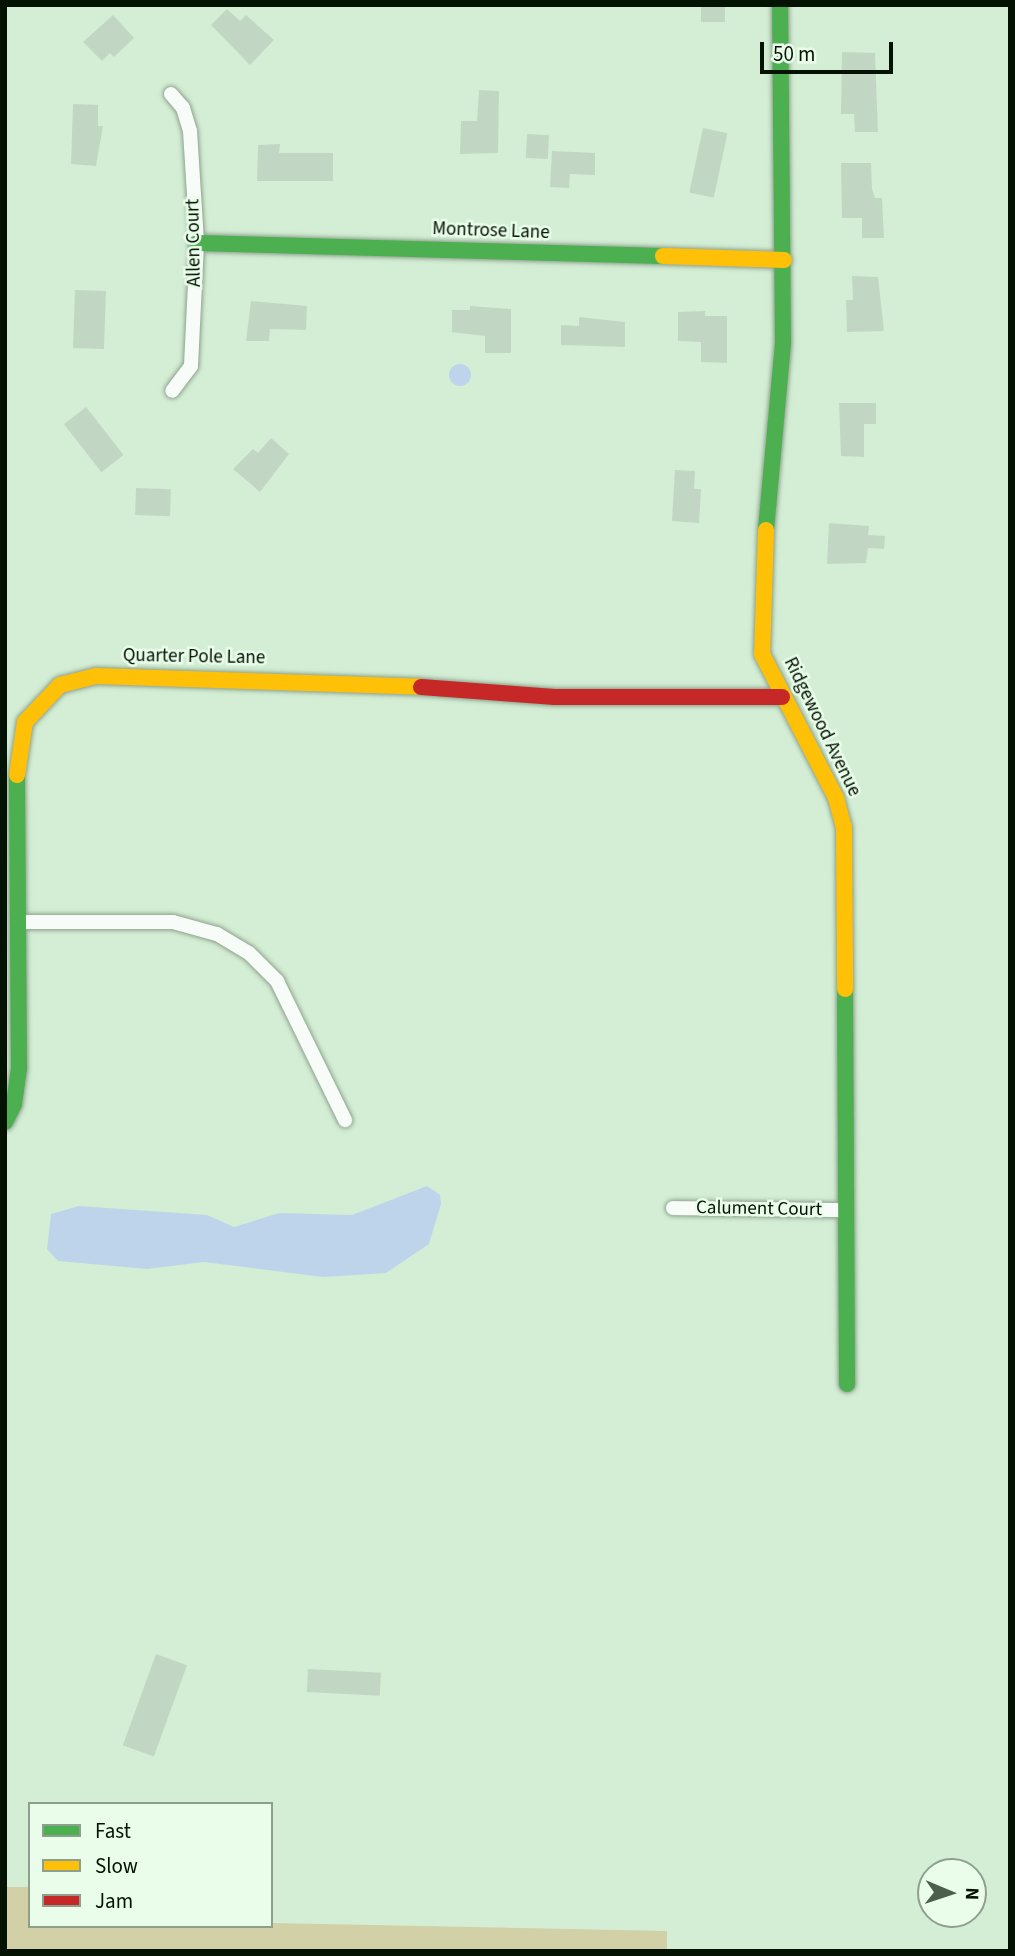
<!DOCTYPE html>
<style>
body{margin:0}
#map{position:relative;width:1015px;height:1956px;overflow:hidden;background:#d3eed4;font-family:"Source Sans 3",sans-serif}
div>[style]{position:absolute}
.green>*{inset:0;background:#d2d0a6}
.water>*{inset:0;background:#bed4ea}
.round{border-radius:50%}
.building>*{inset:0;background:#c2d7c3;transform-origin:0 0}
.roads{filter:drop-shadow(0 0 2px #8ea28e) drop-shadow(0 0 2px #8ea28e)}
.street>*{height:14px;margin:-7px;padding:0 7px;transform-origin:7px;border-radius:7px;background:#f8fcf9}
.fast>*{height:16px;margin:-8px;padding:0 8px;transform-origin:8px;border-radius:8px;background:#4caf50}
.slow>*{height:16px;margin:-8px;padding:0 8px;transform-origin:8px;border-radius:8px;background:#ffc107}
.jam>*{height:16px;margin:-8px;padding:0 8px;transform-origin:8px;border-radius:8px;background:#c62828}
span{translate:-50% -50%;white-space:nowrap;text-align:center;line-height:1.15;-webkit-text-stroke:5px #eafdea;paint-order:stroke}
.street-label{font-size:19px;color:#031203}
.frame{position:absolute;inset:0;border:7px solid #031203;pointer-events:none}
.legend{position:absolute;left:28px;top:1802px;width:245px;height:126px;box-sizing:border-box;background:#eafdea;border:2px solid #8e9f8e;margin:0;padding:9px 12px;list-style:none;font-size:21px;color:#031203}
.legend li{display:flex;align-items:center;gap:14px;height:35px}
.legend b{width:35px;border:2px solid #8e9f8e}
.north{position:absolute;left:917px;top:1858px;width:70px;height:70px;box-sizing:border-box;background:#eafdea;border:2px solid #8e9f8e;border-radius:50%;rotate:92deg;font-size:19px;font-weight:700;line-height:28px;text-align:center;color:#031203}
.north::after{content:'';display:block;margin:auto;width:24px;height:32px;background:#4c5f4c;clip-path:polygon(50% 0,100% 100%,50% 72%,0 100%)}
.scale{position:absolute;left:760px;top:42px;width:133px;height:32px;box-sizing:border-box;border:4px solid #031203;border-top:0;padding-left:9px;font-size:21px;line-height:24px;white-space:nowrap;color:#031203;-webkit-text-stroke:5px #eafdea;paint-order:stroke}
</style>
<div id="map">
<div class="green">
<div style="clip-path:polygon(5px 1887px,30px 1887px,30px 1926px,271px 1923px,667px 1931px,667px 1951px,5px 1951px)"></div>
</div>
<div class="water">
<div class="round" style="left:449px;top:364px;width:22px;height:22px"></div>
<div style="clip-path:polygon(427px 1186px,440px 1195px,441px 1204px,429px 1244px,386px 1273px,323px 1277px,204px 1262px,147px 1269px,58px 1261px,47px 1249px,51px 1214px,79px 1206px,207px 1215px,234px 1227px,279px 1213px,352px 1215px)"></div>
</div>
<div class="building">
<div style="left:701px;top:5px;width:24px;height:17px"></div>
<div style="clip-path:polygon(227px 9px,240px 21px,246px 15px,274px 40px,250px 65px,211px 25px)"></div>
<div style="clip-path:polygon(113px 15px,134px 38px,114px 57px,110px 53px,102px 61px,83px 42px)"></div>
<div style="clip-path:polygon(842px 52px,875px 53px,878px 132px,855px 132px,854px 114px,841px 114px)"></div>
<div style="clip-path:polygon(479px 90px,499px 91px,498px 153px,460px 154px,461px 121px,477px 121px)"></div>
<div style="clip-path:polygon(73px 104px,98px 105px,98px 126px,103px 126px,96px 166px,71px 164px)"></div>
<div style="left:703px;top:128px;width:25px;height:66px;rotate:12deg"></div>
<div style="left:527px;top:134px;width:22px;height:24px;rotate:3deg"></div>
<div style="clip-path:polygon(280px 144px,279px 153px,333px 153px,333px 181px,257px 181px,258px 145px)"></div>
<div style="clip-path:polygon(552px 151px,595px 153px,595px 175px,570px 174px,569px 188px,550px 187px)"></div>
<div style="clip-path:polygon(841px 163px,871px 163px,872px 189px,875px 198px,882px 198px,884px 238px,862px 238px,862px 218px,842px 218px)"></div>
<div style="clip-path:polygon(852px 276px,878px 277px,884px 331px,847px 332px,846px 300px,853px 300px)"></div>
<div style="left:75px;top:290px;width:31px;height:58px;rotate:2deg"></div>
<div style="clip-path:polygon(251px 301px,307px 306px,306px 330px,270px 329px,269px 341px,246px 341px)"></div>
<div style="clip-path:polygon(470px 306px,511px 309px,511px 353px,485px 353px,485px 336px,452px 332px,452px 310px,470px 310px)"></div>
<div style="clip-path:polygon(705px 311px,705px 316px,727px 316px,727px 363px,701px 362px,701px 342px,678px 341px,678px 312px)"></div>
<div style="clip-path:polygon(579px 317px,625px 322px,625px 347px,561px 345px,561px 325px,579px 326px)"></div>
<div style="clip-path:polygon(839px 403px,876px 403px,876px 424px,864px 424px,864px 457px,841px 456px)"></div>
<div style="left:86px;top:407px;width:61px;height:28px;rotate:52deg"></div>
<div style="clip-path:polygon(271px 438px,289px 454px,260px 492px,233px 469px,253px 449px,258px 453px)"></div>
<div style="clip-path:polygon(675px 470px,695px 471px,694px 489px,701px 489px,699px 523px,672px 521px)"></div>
<div style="left:136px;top:488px;width:35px;height:27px;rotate:2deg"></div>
<div style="clip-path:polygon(829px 523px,869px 526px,868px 535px,885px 536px,884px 549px,868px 548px,866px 563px,827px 564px)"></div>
<div style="left:156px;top:1654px;width:33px;height:97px;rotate:20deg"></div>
<div style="left:308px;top:1669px;width:73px;height:23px;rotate:3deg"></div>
</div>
<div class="roads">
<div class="street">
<div style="left:171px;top:94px;width:18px;rotate:49deg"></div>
<div style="left:183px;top:108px;width:24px;rotate:73deg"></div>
<div style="left:190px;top:131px;width:112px;rotate:86.4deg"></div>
<div style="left:197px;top:243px;width:123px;rotate:92.8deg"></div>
<div style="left:191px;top:366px;width:31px;rotate:127deg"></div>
<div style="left:19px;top:922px;width:154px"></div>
<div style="left:173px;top:922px;width:46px;rotate:15.3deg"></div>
<div style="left:217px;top:934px;width:37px;rotate:31deg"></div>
<div style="left:249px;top:953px;width:40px;rotate:45deg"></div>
<div style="left:277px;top:981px;width:155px;rotate:63.9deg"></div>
<div style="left:673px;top:1208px;width:173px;rotate:0.7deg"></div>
</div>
<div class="fast">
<div style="left:197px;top:243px;width:466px;rotate:1.6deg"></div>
<div style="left:766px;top:530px;width:189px;rotate:-84.8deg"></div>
<div style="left:783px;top:342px;width:337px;rotate:-90.5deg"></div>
<div style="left:845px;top:989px;width:395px;rotate:89.7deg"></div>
<div style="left:5px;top:1122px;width:20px;rotate:-63deg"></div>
<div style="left:14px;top:1104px;width:35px;rotate:-82deg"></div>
<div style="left:19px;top:1069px;width:294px;rotate:-90.4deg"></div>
</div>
<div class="slow">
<div style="left:663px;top:256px;width:121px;rotate:1.9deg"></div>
<div style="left:766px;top:530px;width:124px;rotate:91.8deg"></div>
<div style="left:762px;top:654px;width:162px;rotate:62.8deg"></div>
<div style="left:836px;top:798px;width:30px;rotate:75deg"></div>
<div style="left:844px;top:827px;width:162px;rotate:89.6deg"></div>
<div style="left:17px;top:775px;width:54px;rotate:-81.4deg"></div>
<div style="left:25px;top:722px;width:51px;rotate:-46.6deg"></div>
<div style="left:60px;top:685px;width:37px;rotate:-14deg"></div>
<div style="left:96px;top:676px;width:325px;rotate:1.9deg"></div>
</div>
<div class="jam">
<div style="left:421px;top:687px;width:134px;rotate:4.3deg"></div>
<div style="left:555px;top:697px;width:227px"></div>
</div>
</div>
<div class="street-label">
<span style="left:491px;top:231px;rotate:2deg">Montrose Lane</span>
<span style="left:194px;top:243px;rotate:-91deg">Allen Court</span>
<span style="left:194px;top:657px;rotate:1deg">Quarter Pole Lane</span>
<span style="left:822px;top:727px;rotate:64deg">Ridgewood Avenue</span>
<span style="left:759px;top:1209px;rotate:1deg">Calument Court</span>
</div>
<div class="frame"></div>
<ul class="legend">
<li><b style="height:9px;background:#4caf50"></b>Fast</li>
<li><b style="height:9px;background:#ffc107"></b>Slow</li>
<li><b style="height:9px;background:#c62828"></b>Jam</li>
</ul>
<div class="north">N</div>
<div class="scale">50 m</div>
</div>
